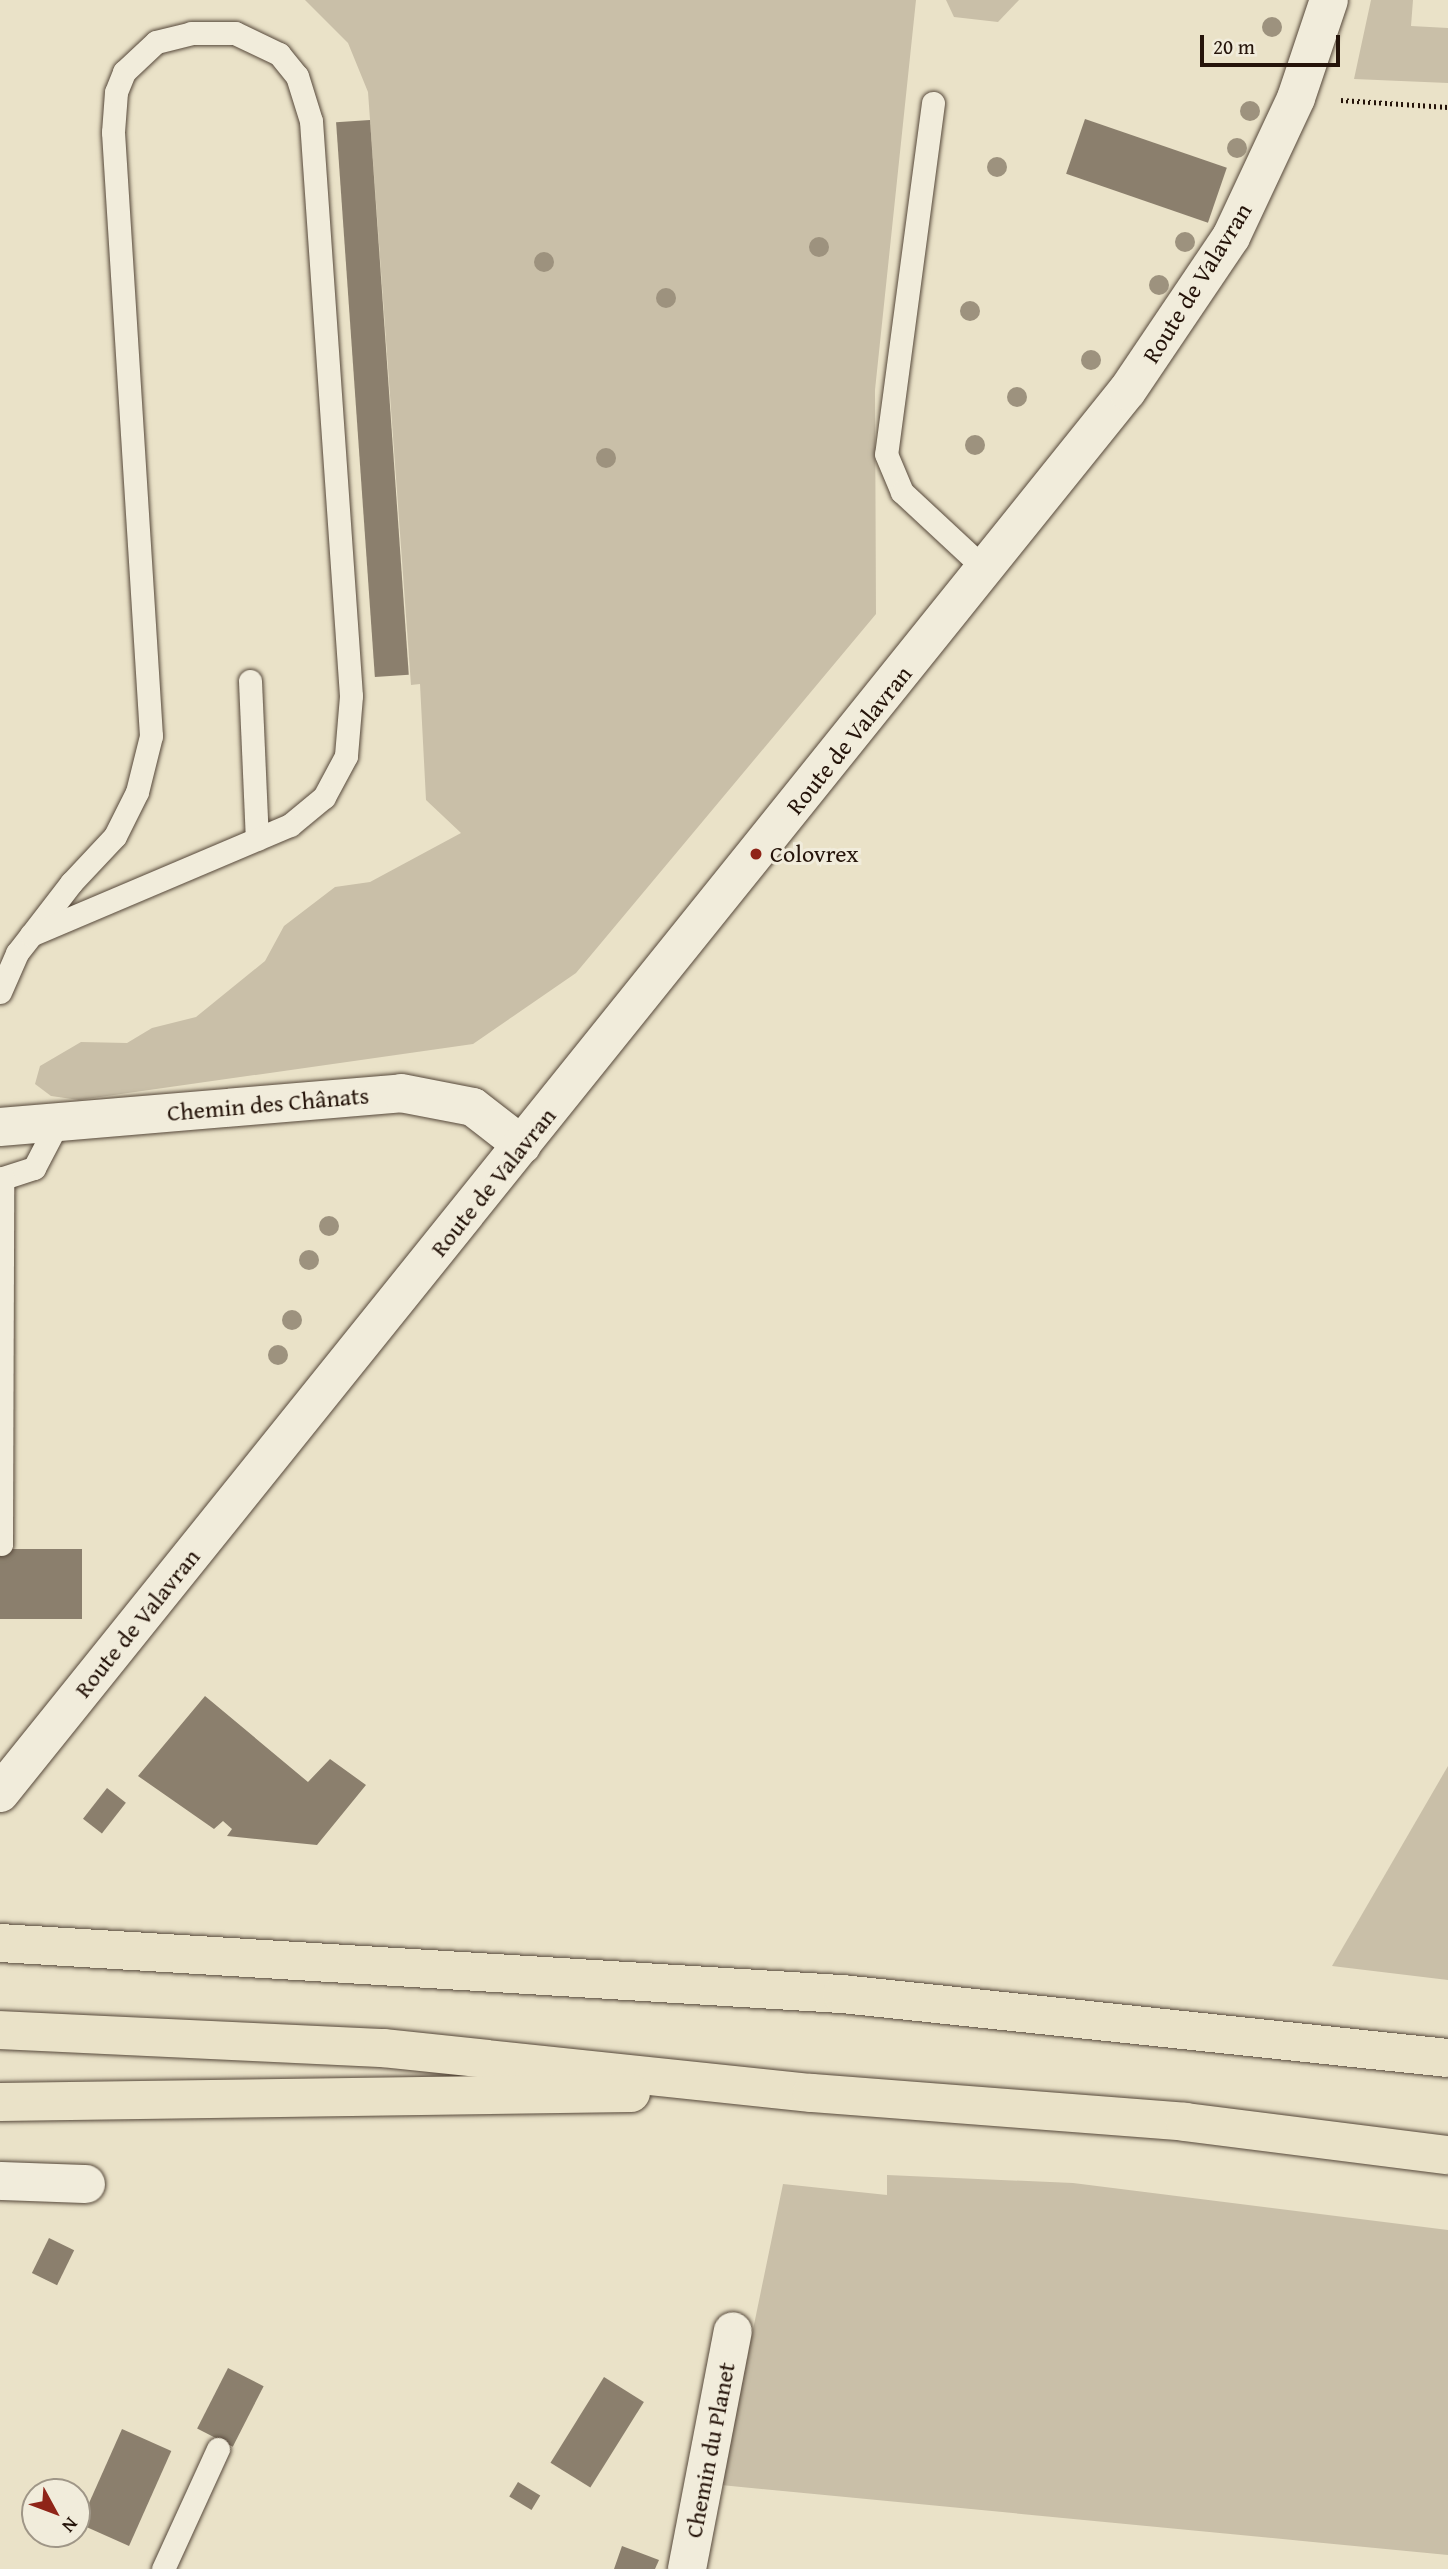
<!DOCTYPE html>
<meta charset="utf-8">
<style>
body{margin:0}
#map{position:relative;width:1448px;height:2569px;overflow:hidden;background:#eae2c8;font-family:"Gentium Book Plus",serif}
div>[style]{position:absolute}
.green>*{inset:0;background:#c9bfa8}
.building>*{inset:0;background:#8b7f6d;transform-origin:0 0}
.path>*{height:4.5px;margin-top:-2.25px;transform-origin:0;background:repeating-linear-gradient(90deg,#25140a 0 2px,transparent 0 5.5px)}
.roads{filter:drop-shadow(0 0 2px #56483a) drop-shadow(0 0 2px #56483a)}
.service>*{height:23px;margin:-11.5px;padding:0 11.5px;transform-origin:11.5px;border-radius:11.5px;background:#f1ecdb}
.minor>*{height:38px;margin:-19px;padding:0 19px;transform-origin:19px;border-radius:19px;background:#f1ecdb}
.tertiary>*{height:38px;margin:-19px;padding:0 19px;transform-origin:19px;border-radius:19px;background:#f1ecdb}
.motorway>*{height:38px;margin:-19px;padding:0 19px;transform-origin:19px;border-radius:19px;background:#eae2c8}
.trees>*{width:20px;height:20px;margin:-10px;border-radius:50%;background:#9d927e}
.dots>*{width:19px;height:19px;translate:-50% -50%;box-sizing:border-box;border:4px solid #f1ecdb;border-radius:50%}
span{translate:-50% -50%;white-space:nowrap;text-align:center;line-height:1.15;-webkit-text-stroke:6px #f1ecdb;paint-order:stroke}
.street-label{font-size:24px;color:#25140a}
.poi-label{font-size:24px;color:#25140a}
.left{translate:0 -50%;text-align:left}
.north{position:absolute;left:21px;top:2478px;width:70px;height:70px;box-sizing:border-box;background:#f1ecdb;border:2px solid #9f9687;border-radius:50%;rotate:131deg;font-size:19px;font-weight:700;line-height:28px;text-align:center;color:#25140a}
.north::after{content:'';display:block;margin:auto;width:24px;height:32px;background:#8f2418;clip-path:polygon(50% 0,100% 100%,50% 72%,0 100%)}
.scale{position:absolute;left:1200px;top:35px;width:140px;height:32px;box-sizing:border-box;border:4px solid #25140a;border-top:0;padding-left:9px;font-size:21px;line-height:24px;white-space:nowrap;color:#25140a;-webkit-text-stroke:5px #f1ecdb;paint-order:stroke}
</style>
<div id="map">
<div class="green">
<div style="clip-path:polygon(305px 0,916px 0,875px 390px,876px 614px,576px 973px,473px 1044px,79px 1100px,51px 1096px,35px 1084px,40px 1066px,81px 1042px,127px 1043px,152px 1028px,196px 1017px,265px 961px,284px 926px,335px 887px,370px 882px,461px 833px,426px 800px,420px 684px,411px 685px,368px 92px,348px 43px)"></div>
<div style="clip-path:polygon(946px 0,1019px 0,998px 22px,954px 17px)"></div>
<div style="clip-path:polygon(1371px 0,1413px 0,1411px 26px,1448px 28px,1448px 83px,1354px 79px)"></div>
<div style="clip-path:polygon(1448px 1766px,1448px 1980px,1332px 1966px)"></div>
<div style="clip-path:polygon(887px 2175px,1073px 2183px,1448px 2230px,1448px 2555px,721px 2485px,783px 2184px,887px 2195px)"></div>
</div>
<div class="building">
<div style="left:1085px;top:119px;width:150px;height:58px;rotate:19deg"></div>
<div style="left:370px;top:120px;width:556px;height:34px;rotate:86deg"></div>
<div style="left:0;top:1549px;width:82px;height:70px"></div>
<div style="clip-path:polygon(205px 1696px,308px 1782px,330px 1759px,366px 1785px,317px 1845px,227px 1836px,232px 1829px,223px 1821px,214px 1829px,138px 1776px)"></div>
<div style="left:107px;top:1788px;width:24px;height:39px;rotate:38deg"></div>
<div style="left:49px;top:2238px;width:28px;height:39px;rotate:26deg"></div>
<div style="left:228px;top:2368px;width:40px;height:68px;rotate:27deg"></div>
<div style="left:604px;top:2377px;width:47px;height:101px;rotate:32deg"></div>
<div style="left:122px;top:2429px;width:54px;height:104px;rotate:24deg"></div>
<div style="left:518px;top:2482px;width:26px;height:17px;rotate:31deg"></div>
<div style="clip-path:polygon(622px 2546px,659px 2560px,655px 2569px,614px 2569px)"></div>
</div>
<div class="path">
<div style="left:1341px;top:100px;width:107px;rotate:3.7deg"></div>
</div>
<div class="roads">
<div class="service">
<div style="left:933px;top:103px;width:354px;rotate:97.6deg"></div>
<div style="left:886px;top:454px;width:41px;rotate:67.2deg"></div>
<div style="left:902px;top:492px;width:115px;rotate:42.9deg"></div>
<div style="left:250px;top:681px;width:158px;rotate:87.5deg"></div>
<div style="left:0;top:992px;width:43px;rotate:-66.4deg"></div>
<div style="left:17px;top:953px;width:23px;rotate:-52deg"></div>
<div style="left:31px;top:935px;width:66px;rotate:-52.4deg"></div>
<div style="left:71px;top:883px;width:64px;rotate:-46.9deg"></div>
<div style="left:115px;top:836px;width:49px;rotate:-63.4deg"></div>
<div style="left:137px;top:792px;width:58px;rotate:-76deg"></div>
<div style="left:151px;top:736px;width:605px;rotate:-93.6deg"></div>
<div style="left:113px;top:132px;width:40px;rotate:-85.7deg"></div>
<div style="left:116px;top:92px;width:22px;rotate:-68deg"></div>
<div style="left:124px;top:72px;width:44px;rotate:-43.2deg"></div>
<div style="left:156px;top:42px;width:36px;rotate:-14deg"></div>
<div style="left:191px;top:33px;width:44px"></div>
<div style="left:235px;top:33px;width:49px;rotate:25.5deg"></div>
<div style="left:279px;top:54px;width:28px;rotate:51deg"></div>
<div style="left:297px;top:76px;width:47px;rotate:72.7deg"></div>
<div style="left:311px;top:121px;width:576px;rotate:86.02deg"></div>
<div style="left:351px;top:696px;width:60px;rotate:94.8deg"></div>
<div style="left:346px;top:756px;width:47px;rotate:118.2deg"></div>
<div style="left:324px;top:797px;width:44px;rotate:140.5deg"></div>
<div style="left:290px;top:825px;width:281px;rotate:157deg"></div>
<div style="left:0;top:1179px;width:36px;rotate:-18deg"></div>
<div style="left:34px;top:1168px;width:52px;rotate:-62.4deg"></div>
<div style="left:1px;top:1544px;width:366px;rotate:-89.8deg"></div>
<div style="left:163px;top:2569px;width:132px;rotate:-65.4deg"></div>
</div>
<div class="minor">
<div style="left:0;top:1127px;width:402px;rotate:-4.8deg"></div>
<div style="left:401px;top:1093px;width:73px;rotate:11deg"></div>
<div style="left:473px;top:1107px;width:62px;rotate:37.8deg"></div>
<div style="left:0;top:2181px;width:86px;rotate:2deg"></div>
<div style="left:687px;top:2569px;width:242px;rotate:-79.1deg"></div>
</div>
<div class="tertiary">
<div style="left:0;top:1793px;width:1799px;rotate:-51.21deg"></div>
<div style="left:1127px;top:391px;width:186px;rotate:-56deg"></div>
<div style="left:1231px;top:237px;width:153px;rotate:-64.9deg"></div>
<div style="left:1296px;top:98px;width:103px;rotate:-71.4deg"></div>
</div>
<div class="motorway">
<div style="left:0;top:1943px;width:844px;rotate:3.47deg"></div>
<div style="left:842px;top:1994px;width:609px;rotate:6.03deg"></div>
<div style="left:0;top:2030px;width:383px;rotate:2.7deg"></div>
<div style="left:383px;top:2048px;width:431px;rotate:6deg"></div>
<div style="left:812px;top:2093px;width:374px;rotate:4.4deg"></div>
<div style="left:1185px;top:2122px;width:265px;rotate:7.2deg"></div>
<div style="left:0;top:2102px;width:631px;rotate:-0.82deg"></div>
</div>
</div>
<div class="trees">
<div style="left:1272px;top:27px"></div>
<div style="left:1250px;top:111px"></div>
<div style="left:1237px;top:148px"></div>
<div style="left:997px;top:167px"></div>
<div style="left:1185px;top:242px"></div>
<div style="left:819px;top:247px"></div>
<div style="left:544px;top:262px"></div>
<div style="left:1159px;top:285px"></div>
<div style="left:666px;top:298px"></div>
<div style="left:970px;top:311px"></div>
<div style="left:1091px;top:360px"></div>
<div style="left:1017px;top:397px"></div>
<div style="left:975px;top:445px"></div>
<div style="left:606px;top:458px"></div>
<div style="left:329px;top:1226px"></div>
<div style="left:309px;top:1260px"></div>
<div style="left:292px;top:1320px"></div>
<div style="left:278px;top:1355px"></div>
</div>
<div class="dots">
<div style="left:756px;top:854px;background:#8f2418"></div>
</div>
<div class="street-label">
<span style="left:1197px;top:283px;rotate:-58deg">Route de Valavran</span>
<span style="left:849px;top:740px;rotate:-51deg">Route de Valavran</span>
<span style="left:268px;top:1104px;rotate:-5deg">Chemin des Chânats</span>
<span style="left:493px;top:1182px;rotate:-51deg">Route de Valavran</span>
<span style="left:137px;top:1623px;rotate:-51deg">Route de Valavran</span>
<span style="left:710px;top:2450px;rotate:-79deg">Chemin du Planet</span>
</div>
<div class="poi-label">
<span class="left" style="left:770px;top:854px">Colovrex</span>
</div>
<div class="north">N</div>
<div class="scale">20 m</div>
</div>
